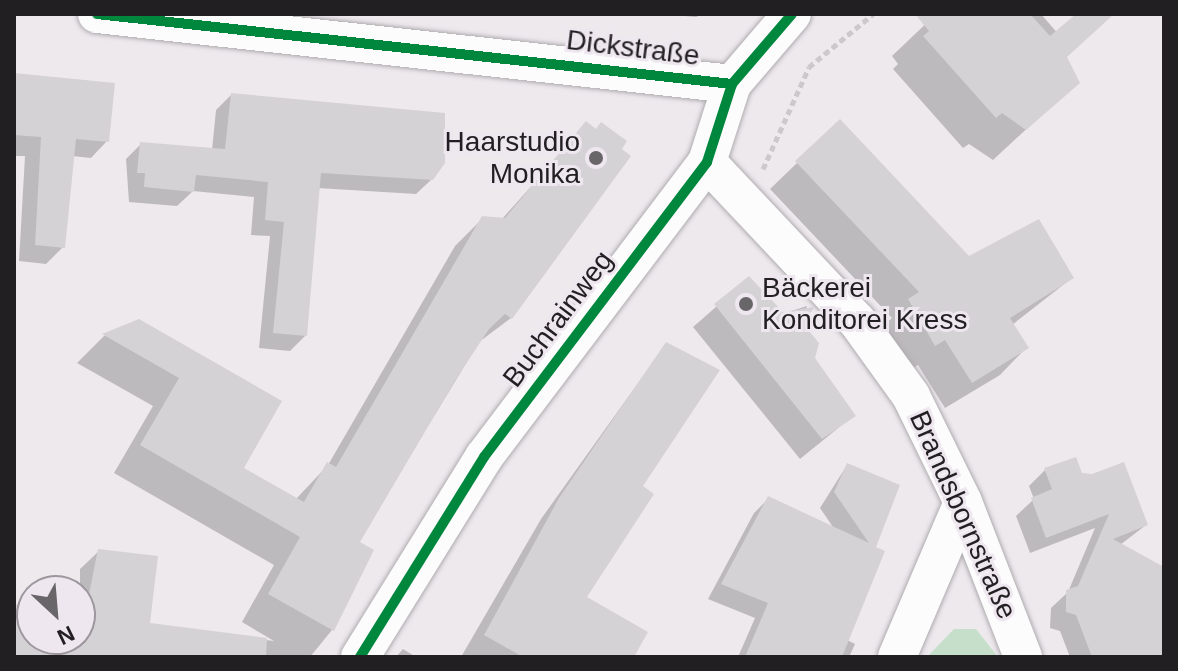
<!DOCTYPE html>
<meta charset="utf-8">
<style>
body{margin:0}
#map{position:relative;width:1178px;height:671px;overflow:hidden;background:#ede9ed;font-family:Arial,sans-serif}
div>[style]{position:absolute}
.green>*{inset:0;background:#c6dfcb}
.shadow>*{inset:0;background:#0003}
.building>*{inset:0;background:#d5d2d6}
.path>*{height:5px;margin-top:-2.5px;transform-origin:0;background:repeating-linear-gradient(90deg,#cbc9cb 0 6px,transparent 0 10px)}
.roads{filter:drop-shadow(0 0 2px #afabaf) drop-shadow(0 0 2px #afabaf)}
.minor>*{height:38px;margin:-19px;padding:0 19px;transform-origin:19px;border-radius:19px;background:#fcfcfc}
.cycleway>*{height:10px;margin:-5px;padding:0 5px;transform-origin:5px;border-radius:5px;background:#00873e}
.dots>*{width:22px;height:22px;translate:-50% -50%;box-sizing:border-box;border:4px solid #efe7ef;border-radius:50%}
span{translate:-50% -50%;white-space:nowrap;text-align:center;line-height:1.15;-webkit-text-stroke:6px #efe7ef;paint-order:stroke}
.street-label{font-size:28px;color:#221f22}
.poi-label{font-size:28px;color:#221f22}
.right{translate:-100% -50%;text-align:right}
.left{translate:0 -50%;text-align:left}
.frame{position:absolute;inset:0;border:16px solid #221f22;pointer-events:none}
.north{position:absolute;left:16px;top:575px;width:80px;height:80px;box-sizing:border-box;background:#efe7ef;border:2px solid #9d979d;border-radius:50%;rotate:154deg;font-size:22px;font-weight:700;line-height:32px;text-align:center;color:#221f22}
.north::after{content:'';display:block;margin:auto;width:28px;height:36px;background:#696669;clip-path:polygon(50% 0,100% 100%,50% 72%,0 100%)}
</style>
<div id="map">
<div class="green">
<div style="clip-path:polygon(954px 629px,976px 629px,998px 657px,927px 657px)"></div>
</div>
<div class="shadow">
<div style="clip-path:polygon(660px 14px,703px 14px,696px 17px)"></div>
<div style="clip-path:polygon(936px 14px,1041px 14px,1072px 50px,1065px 57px,1077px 82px,993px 160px,969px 144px,963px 148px,893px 69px,898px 64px,892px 56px)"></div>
<div style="clip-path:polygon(14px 81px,107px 141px,91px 158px,72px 156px,63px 247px,46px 264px,19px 261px,25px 156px,14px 156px)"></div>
<div style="clip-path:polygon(231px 95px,432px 179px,416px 194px,317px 188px,305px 336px,290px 351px,259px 348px,270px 236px,251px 235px,254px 197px,193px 191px,177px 206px,129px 202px,126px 159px,141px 144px,212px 150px,216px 110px)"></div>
<div style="clip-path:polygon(587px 124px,511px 318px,479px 342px,357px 543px,332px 630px,310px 657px,14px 657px,14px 606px,32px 608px,32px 639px,80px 639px,80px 569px,99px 551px,148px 625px,274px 641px,242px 622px,274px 565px,114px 473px,153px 406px,77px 363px,104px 336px,139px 321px,279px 402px,241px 468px,296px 499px,328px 465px,455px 246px,483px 218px,502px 219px)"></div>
<div style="clip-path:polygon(797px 163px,968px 258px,1072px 278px,1012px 325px,1026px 348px,1000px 375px,945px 408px,918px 365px,908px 371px,882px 327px,892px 318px,770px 189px)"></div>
<div style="clip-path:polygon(748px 279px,782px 314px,807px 306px,802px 325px,813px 358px,853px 416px,800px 459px,693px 327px)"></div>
<div style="clip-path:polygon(666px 344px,717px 371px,640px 487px,584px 598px,576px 657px,461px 657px,541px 519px)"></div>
<div style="clip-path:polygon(847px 465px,873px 548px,847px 640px,855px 644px,849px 657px,738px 657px,755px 618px,708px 599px,754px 513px,769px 498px,835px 530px,820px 508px)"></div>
<div style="clip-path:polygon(1045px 470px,1080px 475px,1146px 525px,1120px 545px,1164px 569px,1164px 657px,1070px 657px,1060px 631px,1050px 628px,1051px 608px,1068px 592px,1095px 528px,1030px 553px,1016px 516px,1034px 499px,1029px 486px)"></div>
<div style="clip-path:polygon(403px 649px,416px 657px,396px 657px)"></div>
</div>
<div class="building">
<div style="clip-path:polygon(915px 14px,1030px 14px,1050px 36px,1076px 14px,1113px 15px,1067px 57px,1080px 83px,1026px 130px,1002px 113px,996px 118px,923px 36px,929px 31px)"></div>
<div style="clip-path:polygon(14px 73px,115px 83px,109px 142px,76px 139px,65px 248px,35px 245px,41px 137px,14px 135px)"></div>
<div style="clip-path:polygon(231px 93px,445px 113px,445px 163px,433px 180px,321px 173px,307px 336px,273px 333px,284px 222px,265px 220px,268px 182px,196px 175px,194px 192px,144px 187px,145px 173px,137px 173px,140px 142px,225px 149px)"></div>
<div style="clip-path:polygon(840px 119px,969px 256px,1039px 219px,1074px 278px,1010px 318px,1029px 348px,972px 383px,945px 340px,935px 346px,908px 299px,919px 292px,795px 161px)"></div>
<div style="clip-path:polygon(586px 121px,596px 129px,601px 122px,627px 141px,622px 149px,631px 156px,512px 319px,505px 314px,489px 329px,456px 379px,360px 542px,374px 550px,334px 631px,268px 594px,300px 537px,140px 445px,179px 378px,102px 334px,139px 319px,282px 401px,244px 468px,304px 502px,327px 462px,336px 467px,482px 216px,505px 218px)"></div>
<div style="clip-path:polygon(749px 276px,783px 312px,814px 307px,804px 325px,819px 343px,815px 358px,856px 416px,822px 439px,714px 304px)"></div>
<div style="clip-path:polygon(666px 342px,720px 370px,643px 486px,654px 494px,587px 597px,648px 632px,634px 657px,523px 657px,484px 635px,559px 498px)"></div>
<div style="clip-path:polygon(1076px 457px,1082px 473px,1092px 474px,1124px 462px,1148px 525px,1113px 539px,1164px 567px,1164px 657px,1092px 657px,1076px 615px,1066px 612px,1066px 590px,1078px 586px,1109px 514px,1046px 538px,1031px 498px,1052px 489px,1044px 468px)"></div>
<div style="clip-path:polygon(847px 463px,900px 485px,876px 547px,885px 551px,842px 657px,745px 657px,768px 603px,721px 584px,768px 496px,869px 543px,834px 492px)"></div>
<div style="clip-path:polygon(98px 549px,158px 556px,150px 623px,267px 638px,266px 657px,14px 657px,14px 604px,32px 606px,32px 639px,80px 639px)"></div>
</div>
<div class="path">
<div style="left:763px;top:169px;width:112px;rotate:-65.7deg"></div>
<div style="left:809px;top:67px;width:83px;rotate:-39.6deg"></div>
</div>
<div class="roads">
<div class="minor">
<div style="left:97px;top:14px;width:639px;rotate:6.29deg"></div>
<div style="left:707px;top:162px;width:219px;rotate:46.7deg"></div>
<div style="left:857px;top:321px;width:92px;rotate:54.2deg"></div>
<div style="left:911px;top:396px;width:118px;rotate:63.9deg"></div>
<div style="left:963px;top:502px;width:166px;rotate:68.8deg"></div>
<div style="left:360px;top:657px;width:235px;rotate:-58.2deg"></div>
<div style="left:484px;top:457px;width:370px;rotate:-52.9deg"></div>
<div style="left:707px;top:162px;width:82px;rotate:-72.2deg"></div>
<div style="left:732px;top:84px;width:92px;rotate:-49.4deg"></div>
<div style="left:897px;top:657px;width:168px;rotate:-66.9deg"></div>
</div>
</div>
<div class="cycleway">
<div style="left:97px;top:14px;width:639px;rotate:6.29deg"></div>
<div style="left:360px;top:657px;width:235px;rotate:-58.2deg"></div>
<div style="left:484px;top:457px;width:370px;rotate:-52.9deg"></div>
<div style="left:707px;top:162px;width:82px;rotate:-72.2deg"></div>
<div style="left:732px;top:84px;width:92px;rotate:-49.4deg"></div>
</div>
<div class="dots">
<div style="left:596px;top:158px;background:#696669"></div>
<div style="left:746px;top:304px;background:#696669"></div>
</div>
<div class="street-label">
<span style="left:633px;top:48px;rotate:7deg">Dickstraße</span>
<span style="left:558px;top:319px;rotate:-53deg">Buchrainweg</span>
<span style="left:963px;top:515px;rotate:66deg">Brandsbornstraße</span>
</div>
<div class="poi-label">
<span class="right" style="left:580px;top:158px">Haarstudio<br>Monika</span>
<span class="left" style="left:762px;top:304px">Bäckerei<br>Konditorei Kress</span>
</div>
<div class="frame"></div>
<div class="north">N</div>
</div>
